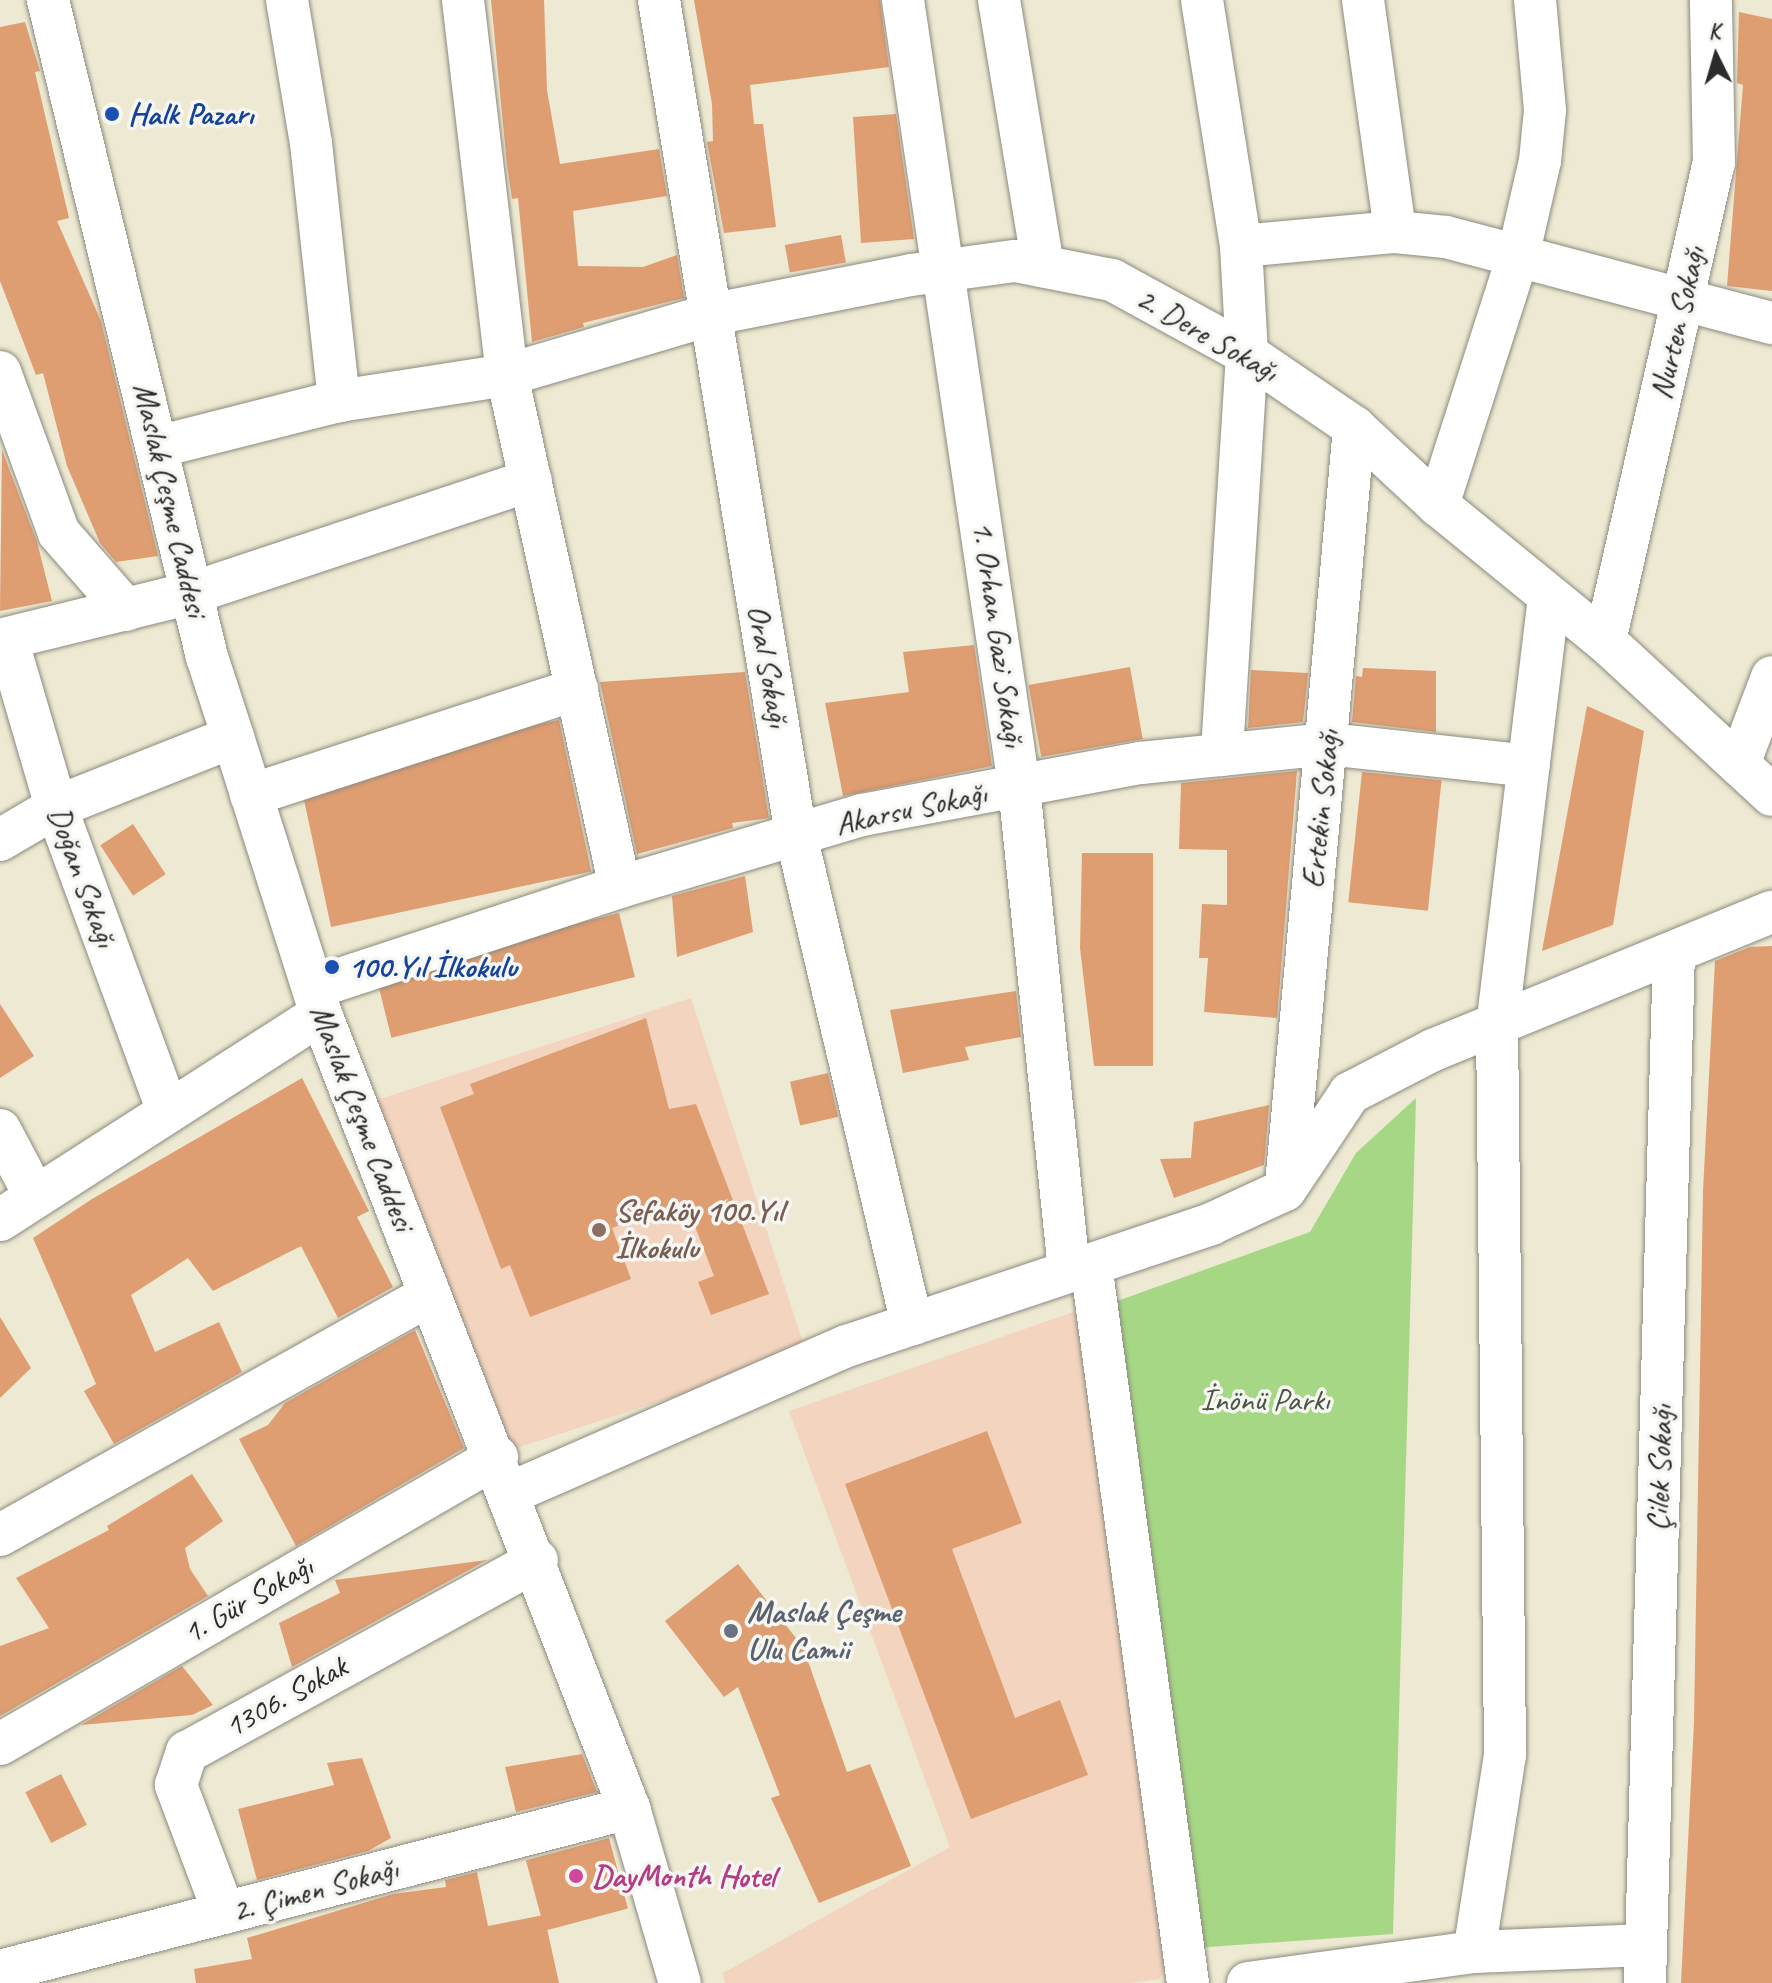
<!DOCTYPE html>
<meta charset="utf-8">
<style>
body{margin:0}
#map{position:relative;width:1772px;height:1983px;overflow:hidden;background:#ede9d2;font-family:Caveat,sans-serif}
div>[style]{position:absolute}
.built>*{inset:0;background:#f3d4bf;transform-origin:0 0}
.green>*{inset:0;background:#a6d785}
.building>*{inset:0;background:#df9d72;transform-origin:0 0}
.roads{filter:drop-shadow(0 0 2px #8c8a7e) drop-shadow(0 0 2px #8c8a7e)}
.minor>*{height:42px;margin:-21px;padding:0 21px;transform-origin:21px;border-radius:21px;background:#fff}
.dots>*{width:22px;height:22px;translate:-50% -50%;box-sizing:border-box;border:4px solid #f6f6f2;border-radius:50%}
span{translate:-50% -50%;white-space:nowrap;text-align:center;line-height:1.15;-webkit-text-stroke:7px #f6f6f2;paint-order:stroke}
.transit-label{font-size:32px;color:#164399;font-weight:700}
.left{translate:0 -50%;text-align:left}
.street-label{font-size:32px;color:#2b2b2b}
.education-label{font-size:32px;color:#785e54;font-weight:700}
.park-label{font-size:32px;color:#4a5642}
.worship-label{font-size:32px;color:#5b616d;font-weight:700}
.hotel-label{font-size:32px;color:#b23c85;font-weight:700}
.north{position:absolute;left:1676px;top:16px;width:80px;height:80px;-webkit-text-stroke:6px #f6f6f2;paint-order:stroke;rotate:355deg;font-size:22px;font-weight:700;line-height:32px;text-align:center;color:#2b2b2b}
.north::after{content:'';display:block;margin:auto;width:28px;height:36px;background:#2b2b2b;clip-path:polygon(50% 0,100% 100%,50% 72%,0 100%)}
</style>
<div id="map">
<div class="built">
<div style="left:691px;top:998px;width:374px;height:332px;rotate:72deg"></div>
<div style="clip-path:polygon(1085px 1308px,1173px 1957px,1159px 1979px,1130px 1983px,725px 1983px,723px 1973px,950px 1847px,789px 1411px)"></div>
</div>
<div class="green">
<div style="clip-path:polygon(1416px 1098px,1393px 1934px,1194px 1948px,1106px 1305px,1310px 1232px,1356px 1153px)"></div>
</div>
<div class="building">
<div style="clip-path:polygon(491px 0,544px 0,547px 90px,560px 164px,659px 149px,667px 196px,573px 211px,578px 266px,643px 267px,677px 255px,684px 298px,583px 323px,584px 327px,532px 342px,518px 198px,512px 199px,507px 165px)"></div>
<div style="clip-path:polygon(694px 0,880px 0,889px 67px,750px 85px,754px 124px,763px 124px,776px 227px,724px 233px,707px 142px,713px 141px,712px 104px)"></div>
<div style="clip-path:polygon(1739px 12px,1772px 19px,1772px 291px,1727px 286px,1743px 85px,1737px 83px)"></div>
<div style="clip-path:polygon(25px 22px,40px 71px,35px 72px,69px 218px,57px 221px,101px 321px,158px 556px,116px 562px,100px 543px,67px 466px,43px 373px,36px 375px,0 281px,0 27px)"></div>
<div style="clip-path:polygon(896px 114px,914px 239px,861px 243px,853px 117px)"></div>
<div style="left:841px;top:235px;width:28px;height:57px;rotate:80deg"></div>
<div style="clip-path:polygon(2px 450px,37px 542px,52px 601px,0 611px)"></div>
<div style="clip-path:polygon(974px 645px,992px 766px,843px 796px,825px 703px,909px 692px,903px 652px)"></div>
<div style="left:1130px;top:667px;width:73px;height:103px;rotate:80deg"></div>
<div style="clip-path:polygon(1363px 668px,1436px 671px,1436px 732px,1352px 722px,1356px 676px,1362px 677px)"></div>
<div style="clip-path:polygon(1251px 670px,1308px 673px,1303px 722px,1248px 728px)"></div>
<div style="clip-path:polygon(745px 672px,769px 818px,732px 823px,733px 828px,637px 854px,600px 682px)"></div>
<div style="clip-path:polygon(1587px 706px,1644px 731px,1613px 925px,1542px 951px)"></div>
<div style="left:559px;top:720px;width:155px;height:266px;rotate:78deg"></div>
<div style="clip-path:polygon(1297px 771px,1277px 1018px,1204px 1012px,1208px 958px,1199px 958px,1202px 904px,1227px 905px,1227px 850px,1179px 849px,1181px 783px)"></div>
<div style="left:1362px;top:772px;width:80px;height:131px;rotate:6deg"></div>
<div style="left:133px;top:824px;width:60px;height:39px;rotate:57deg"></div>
<div style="clip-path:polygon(1082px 853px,1153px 853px,1153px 1066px,1094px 1066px,1080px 948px)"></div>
<div style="clip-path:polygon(745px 876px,753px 932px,677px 957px,672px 896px)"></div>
<div style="left:619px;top:913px;width:66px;height:251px;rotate:76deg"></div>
<div style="clip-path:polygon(1772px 946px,1772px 1983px,1681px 1983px,1694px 1722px,1703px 1191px,1715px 961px,1750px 947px)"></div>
<div style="clip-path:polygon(1016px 991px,1021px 1037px,965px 1047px,969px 1060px,903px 1073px,890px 1010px)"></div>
<div style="clip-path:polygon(0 1004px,34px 1056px,0 1078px)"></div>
<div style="clip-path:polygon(646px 1018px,669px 1109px,696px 1104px,769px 1294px,711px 1315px,698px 1282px,714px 1276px,685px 1200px,612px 1228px,631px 1279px,530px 1317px,510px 1265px,501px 1269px,440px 1107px,474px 1094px,470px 1084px)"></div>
<div style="left:828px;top:1073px;width:45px;height:39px;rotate:77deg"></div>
<div style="clip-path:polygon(302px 1078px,369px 1211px,357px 1217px,393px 1287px,338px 1318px,301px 1246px,213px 1291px,188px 1258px,131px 1295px,155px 1352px,219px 1322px,242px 1372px,114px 1444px,84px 1391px,96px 1384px,33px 1238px,92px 1199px)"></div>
<div style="clip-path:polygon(1269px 1105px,1264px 1165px,1174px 1198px,1160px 1159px,1191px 1158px,1194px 1122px)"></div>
<div style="clip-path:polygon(0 1317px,31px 1368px,0 1398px)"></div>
<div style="clip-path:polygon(415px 1330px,464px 1448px,296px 1546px,239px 1439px,268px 1425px,285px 1403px)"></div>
<div style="clip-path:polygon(987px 1431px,1022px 1523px,952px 1549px,1015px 1718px,1060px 1700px,1088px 1775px,971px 1819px,845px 1484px)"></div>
<div style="clip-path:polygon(192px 1474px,223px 1521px,185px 1548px,190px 1569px,208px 1596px,0 1716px,0 1646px,49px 1628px,16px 1578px,109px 1530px,107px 1526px)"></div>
<div style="clip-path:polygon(487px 1560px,292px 1667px,279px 1623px,340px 1593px,335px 1580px)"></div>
<div style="clip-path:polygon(738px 1564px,803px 1647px,847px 1772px,870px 1764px,911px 1866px,819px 1903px,771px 1798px,780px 1795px,738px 1687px,724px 1697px,665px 1621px)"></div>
<div style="clip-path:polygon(182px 1666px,213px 1705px,192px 1715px,81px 1725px)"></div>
<div style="clip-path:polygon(582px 1754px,597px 1792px,516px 1812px,505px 1767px)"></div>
<div style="clip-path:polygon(362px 1758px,391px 1838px,368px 1851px,257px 1880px,238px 1809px,334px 1785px,327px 1763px)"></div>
<div style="left:61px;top:1774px;width:57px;height:40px;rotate:63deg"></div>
<div style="left:609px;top:1838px;width:73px;height:86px;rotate:75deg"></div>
<div style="clip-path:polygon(477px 1872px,488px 1926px,544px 1915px,559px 1983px,196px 1983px,194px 1969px,252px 1959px,247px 1938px,393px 1894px,446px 1887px,445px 1880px)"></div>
</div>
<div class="roads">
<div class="minor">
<div style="left:48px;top:0;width:676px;rotate:76.4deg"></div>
<div style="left:207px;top:657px;width:84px;rotate:72deg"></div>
<div style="left:233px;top:737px;width:291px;rotate:72.4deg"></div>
<div style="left:321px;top:1014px;width:852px;rotate:68.8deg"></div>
<div style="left:629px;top:1808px;width:182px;rotate:73.8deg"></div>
<div style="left:287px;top:0;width:145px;rotate:80.5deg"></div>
<div style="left:311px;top:143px;width:260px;rotate:83.8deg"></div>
<div style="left:463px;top:0;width:378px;rotate:83.3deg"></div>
<div style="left:507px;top:375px;width:524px;rotate:77.55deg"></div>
<div style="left:659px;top:0;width:846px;rotate:80.68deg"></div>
<div style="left:796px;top:835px;width:503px;rotate:76.66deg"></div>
<div style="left:903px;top:0;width:795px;rotate:81.6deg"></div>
<div style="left:1019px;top:786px;width:488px;rotate:84.1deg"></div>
<div style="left:999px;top:0;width:270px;rotate:80.6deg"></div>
<div style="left:1202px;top:0;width:249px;rotate:81deg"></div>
<div style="left:1241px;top:246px;width:108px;rotate:86.8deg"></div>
<div style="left:1247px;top:354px;width:402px;rotate:93.6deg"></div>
<div style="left:1363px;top:0;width:234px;rotate:82.1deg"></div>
<div style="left:1241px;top:246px;width:155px;rotate:-5.2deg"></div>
<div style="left:1395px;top:232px;width:51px;rotate:5.6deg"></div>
<div style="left:1446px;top:237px;width:337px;rotate:14.8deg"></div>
<div style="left:0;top:372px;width:171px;rotate:69.9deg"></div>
<div style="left:59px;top:533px;width:102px;rotate:49deg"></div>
<div style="left:157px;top:447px;width:188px;rotate:-14.2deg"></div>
<div style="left:339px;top:401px;width:170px;rotate:-8.8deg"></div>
<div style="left:507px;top:375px;width:211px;rotate:-16.5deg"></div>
<div style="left:709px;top:315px;width:206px;rotate:-11.2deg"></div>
<div style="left:911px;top:275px;width:105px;rotate:-7.7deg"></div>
<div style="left:1015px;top:261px;width:99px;rotate:11.1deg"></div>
<div style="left:1112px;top:280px;width:154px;rotate:28.7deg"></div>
<div style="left:1247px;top:354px;width:130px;rotate:34.3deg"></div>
<div style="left:1354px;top:427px;width:115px;rotate:42.9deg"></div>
<div style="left:1438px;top:505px;width:215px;rotate:39.2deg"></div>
<div style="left:1605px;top:641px;width:227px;rotate:42.7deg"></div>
<div style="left:1438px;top:505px;width:262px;rotate:-72.2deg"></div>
<div style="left:1518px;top:256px;width:98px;rotate:-77deg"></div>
<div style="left:1540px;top:161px;width:51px;rotate:-84.4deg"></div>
<div style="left:1545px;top:110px;width:110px;rotate:-95.2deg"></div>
<div style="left:1549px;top:597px;width:430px;rotate:96.9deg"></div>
<div style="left:1497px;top:1024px;width:731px;rotate:89.37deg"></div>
<div style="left:1505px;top:1755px;width:199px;rotate:98.9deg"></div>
<div style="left:1474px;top:1952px;width:172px;rotate:-2.3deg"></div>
<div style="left:7px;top:639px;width:175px;rotate:73.7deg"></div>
<div style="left:56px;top:807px;width:324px;rotate:69.8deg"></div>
<div style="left:0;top:640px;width:198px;rotate:-13.8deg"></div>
<div style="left:192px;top:593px;width:357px;rotate:-18.4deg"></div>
<div style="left:1605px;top:641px;width:490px;rotate:-77.2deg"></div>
<div style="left:1714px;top:163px;width:163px;rotate:-91.1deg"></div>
<div style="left:1739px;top:764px;width:93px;rotate:-69.2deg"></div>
<div style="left:251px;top:795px;width:343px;rotate:-18deg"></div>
<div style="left:0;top:840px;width:65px;rotate:-30.5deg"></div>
<div style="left:56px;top:807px;width:190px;rotate:-21.6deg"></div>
<div style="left:313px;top:988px;width:323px;rotate:-18.2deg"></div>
<div style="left:620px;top:887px;width:252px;rotate:-16.6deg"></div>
<div style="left:862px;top:815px;width:284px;rotate:-10.6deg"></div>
<div style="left:1141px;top:763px;width:188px;rotate:-5.8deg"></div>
<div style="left:1328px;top:744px;width:202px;rotate:6.2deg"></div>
<div style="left:0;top:1130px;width:75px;rotate:62.1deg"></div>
<div style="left:1286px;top:1185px;width:761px;rotate:-84.87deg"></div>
<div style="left:0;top:1220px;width:381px;rotate:-32.7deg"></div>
<div style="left:1091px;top:1264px;width:726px;rotate:82.32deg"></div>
<div style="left:510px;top:1493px;width:368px;rotate:-23.6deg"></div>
<div style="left:847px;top:1346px;width:384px;rotate:-18.5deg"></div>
<div style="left:1211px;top:1224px;width:81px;rotate:-24.7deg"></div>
<div style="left:1285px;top:1190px;width:117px;rotate:-56.2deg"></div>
<div style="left:1350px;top:1093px;width:93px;rotate:-27.4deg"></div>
<div style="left:1433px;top:1050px;width:366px;rotate:-22.2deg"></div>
<div style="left:0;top:1535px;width:492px;rotate:-29.2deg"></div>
<div style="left:0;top:1744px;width:574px;rotate:-30deg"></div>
<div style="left:224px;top:1913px;width:137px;rotate:-110.6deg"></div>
<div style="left:176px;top:1785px;width:35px;rotate:-72deg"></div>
<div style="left:187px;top:1752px;width:399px;rotate:-28.7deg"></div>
<div style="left:0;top:1971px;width:650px;rotate:-14.53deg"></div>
<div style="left:1248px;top:1983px;width:228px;rotate:-7.8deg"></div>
<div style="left:1645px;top:1983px;width:1031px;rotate:-88.39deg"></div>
</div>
</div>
<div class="dots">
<div style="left:112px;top:114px;background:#1a4fb4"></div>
<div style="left:332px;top:967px;background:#1a4fb4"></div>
<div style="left:599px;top:1230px;background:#8d6e63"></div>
<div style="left:731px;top:1631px;background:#6b7280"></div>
<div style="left:576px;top:1876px;background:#d1479c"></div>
</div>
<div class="transit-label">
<span class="left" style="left:128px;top:114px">Halk Pazarı</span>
<span class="left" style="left:348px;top:967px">100.Yıl İlkokulu</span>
</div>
<div class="street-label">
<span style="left:1678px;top:323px;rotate:-77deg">Nurten Sokağı</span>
<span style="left:1207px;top:335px;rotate:30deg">2. Dere Sokağı</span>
<span style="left:170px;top:500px;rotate:77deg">Maslak Çeşme Caddesi</span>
<span style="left:998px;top:634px;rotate:82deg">1. Orhan Gazi Sokağı</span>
<span style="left:768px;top:666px;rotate:80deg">Oral Sokağı</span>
<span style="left:911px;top:809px;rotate:-12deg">Akarsu Sokağı</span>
<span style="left:1321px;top:809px;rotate:-84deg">Ertekin Sokağı</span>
<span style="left:82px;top:877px;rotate:70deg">Doğan Sokağı</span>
<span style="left:362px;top:1118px;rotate:69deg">Maslak Çeşme Caddesi</span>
<span style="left:1660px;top:1468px;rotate:-88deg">Çilek Sokağı</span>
<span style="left:248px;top:1600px;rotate:-30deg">1. Gür Sokağı</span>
<span style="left:286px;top:1697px;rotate:-29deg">1306. Sokak</span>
<span style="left:315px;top:1890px;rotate:-15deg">2. Çimen Sokağı</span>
</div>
<div class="education-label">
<span class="left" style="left:615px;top:1230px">Sefaköy 100.Yıl<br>İlkokulu</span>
</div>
<div class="park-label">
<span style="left:1265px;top:1400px">İnönü Parkı</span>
</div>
<div class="worship-label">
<span class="left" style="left:747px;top:1631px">Maslak Çeşme<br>Ulu Camii</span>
</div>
<div class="hotel-label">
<span class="left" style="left:592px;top:1876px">DayMonth Hotel</span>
</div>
<div class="north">K</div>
</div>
